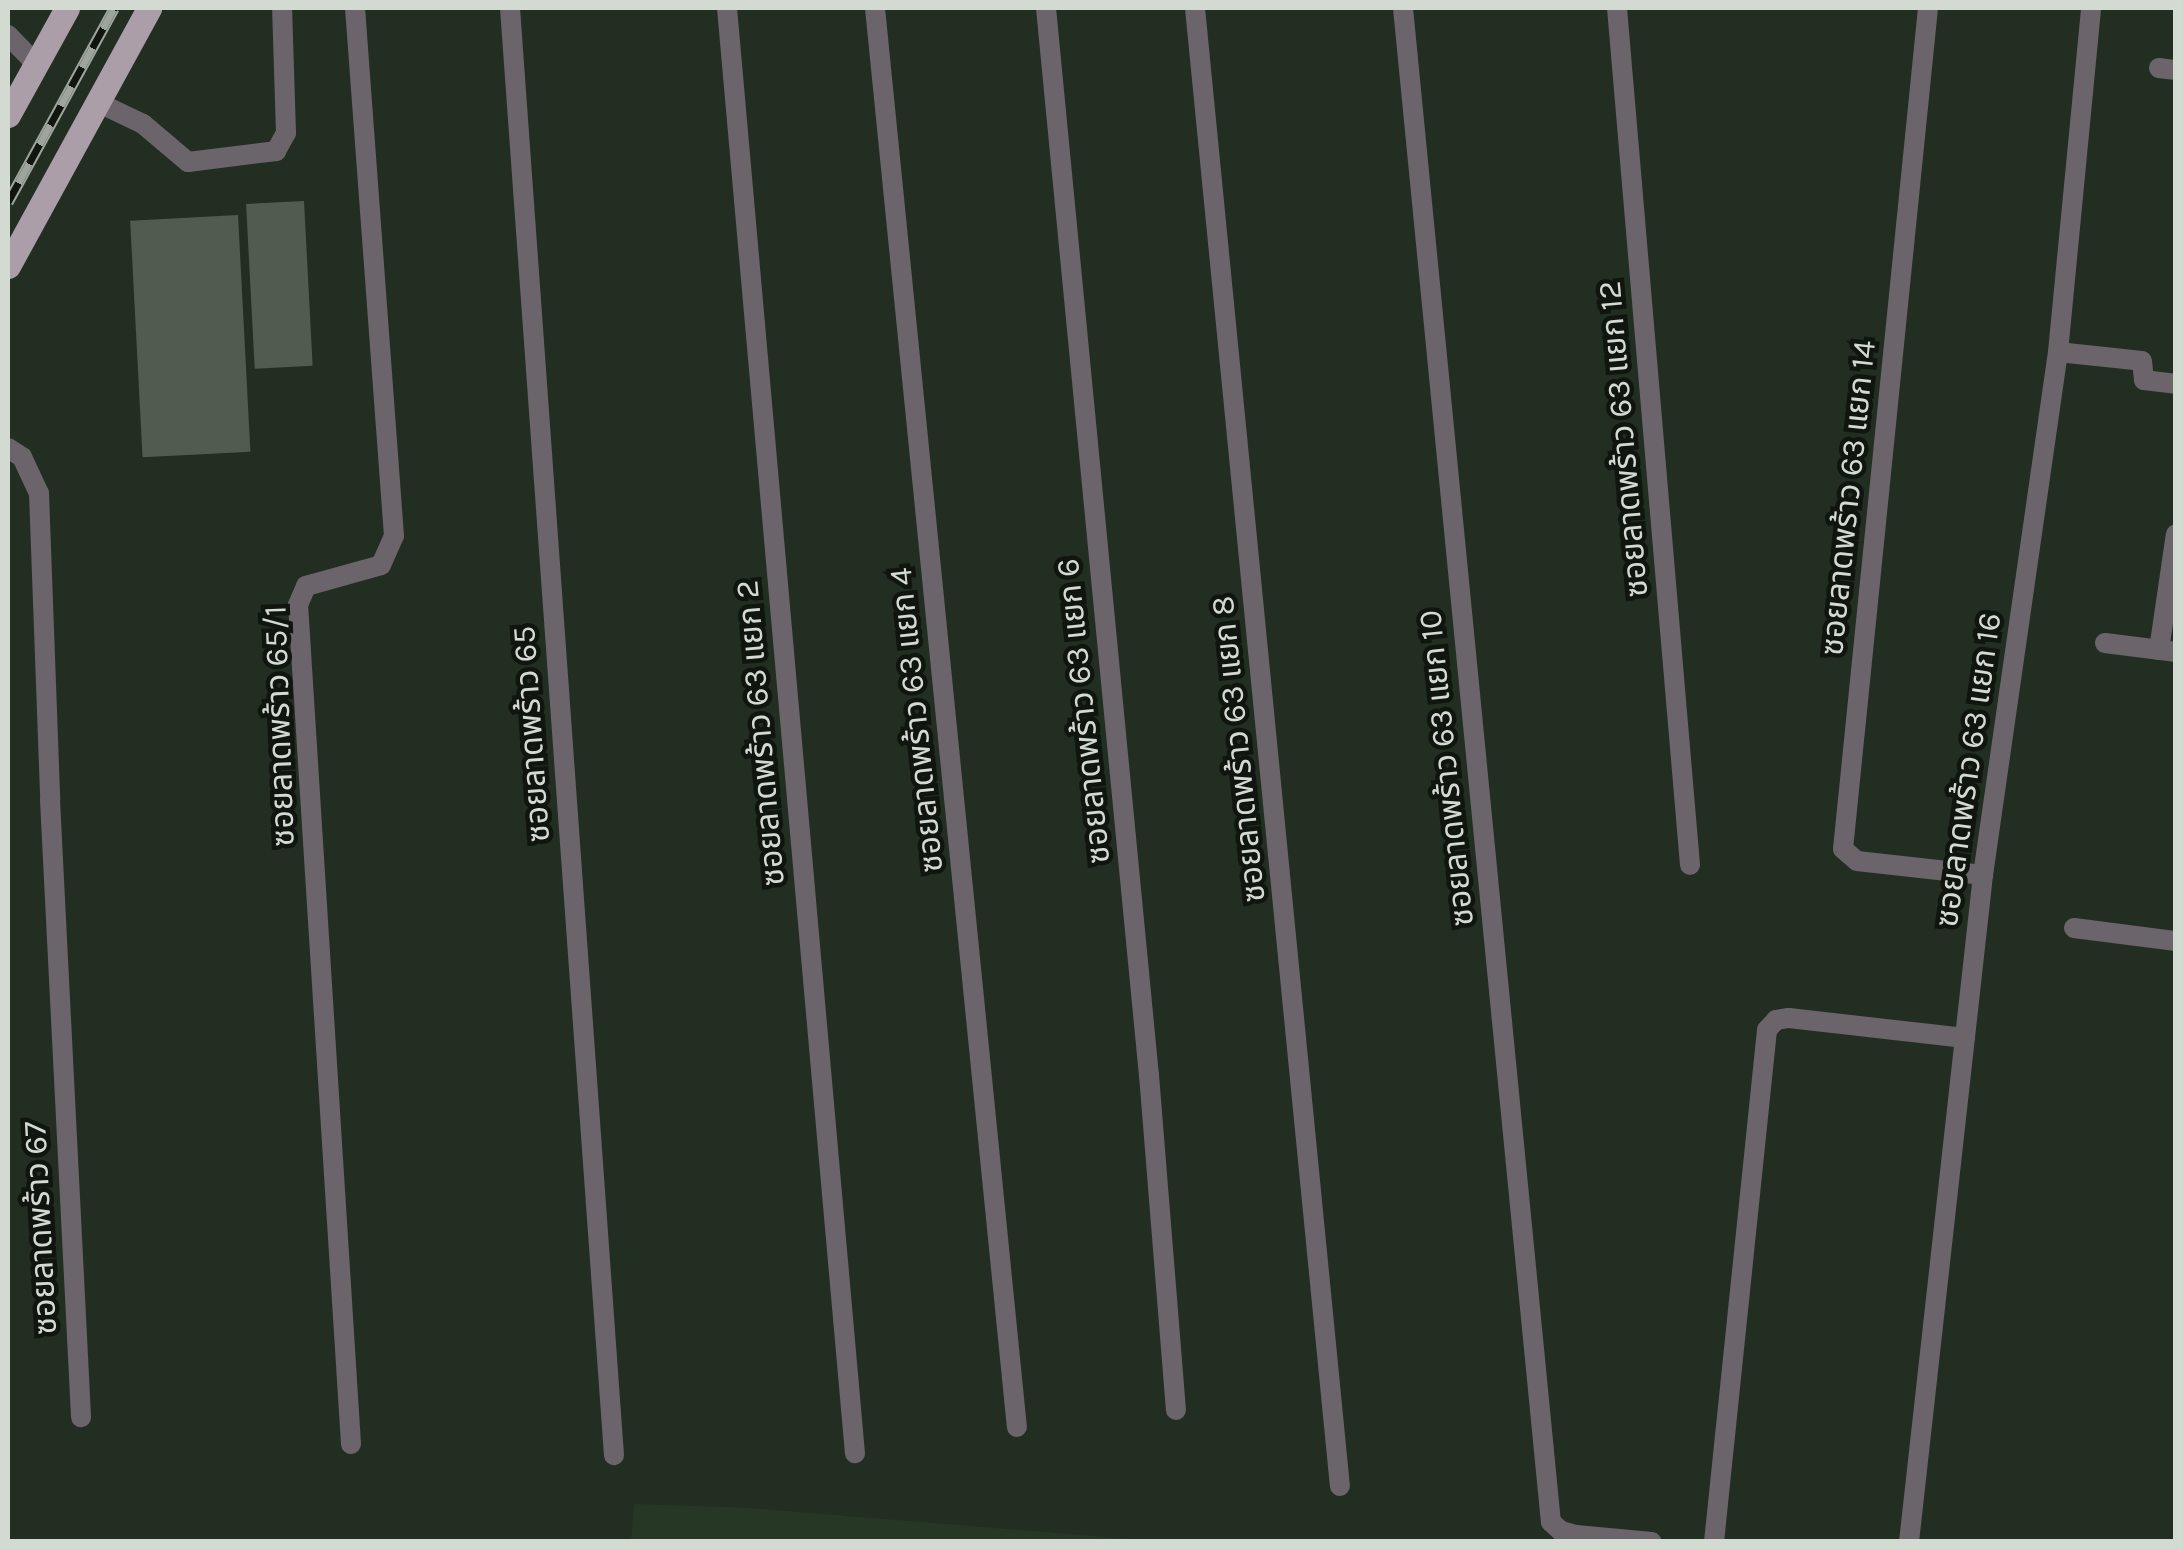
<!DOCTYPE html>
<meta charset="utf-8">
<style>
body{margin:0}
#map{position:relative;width:2183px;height:1549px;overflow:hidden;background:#232e22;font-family:Karla,"Noto Sans Thai",sans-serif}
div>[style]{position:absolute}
.built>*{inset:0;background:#273726}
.building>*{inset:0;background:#4f5c4f;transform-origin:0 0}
.service>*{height:20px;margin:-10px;padding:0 10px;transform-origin:10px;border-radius:10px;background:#6b646a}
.minor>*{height:20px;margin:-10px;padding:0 10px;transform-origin:10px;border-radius:10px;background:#6b646a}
.primary>*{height:25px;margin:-12.5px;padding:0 12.5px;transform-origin:12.5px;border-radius:12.5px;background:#ab9ea9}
.rail>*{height:11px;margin-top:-5.5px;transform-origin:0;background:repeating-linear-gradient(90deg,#10150f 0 22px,#9da59c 0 44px);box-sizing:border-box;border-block:2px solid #9da59c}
span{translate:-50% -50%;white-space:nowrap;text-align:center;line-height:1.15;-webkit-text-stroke:9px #10150f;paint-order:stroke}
.street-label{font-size:32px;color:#d3dad2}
.frame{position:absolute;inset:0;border:10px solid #d3dad2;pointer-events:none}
</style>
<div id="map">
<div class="built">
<div style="clip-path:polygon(634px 1504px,750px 1508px,1153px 1541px,631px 1541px)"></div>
</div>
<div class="building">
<div style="left:304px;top:201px;width:165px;height:58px;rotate:87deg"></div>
<div style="left:238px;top:215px;width:237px;height:108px;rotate:87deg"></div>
</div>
<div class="service">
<div style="left:97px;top:102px;width:51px;rotate:25.6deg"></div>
<div style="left:143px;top:124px;width:59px;rotate:40.2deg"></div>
<div style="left:188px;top:162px;width:89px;rotate:-7.1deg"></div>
<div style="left:276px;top:151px;width:21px;rotate:-61deg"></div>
<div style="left:286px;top:133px;width:125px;rotate:-91.8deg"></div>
</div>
<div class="minor">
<div style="left:510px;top:8px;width:1451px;rotate:85.89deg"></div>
<div style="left:727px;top:8px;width:1451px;rotate:84.94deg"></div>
<div style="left:875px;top:8px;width:1426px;rotate:84.29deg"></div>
<div style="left:1046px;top:8px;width:1072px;rotate:84.49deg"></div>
<div style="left:1149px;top:1075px;width:336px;rotate:85.4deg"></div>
<div style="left:1195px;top:8px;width:1485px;rotate:84.4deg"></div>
<div style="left:1403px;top:8px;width:1521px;rotate:84.42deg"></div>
<div style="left:1551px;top:1522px;width:13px;rotate:42deg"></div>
<div style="left:1561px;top:1531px;width:16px;rotate:15deg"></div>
<div style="left:1576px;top:1535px;width:76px;rotate:5.3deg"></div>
<div style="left:1617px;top:8px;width:860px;rotate:85.13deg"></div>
<div style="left:1928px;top:8px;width:845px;rotate:95.77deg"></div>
<div style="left:1843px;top:849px;width:18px;rotate:41deg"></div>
<div style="left:1857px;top:861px;width:127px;rotate:6.3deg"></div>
<div style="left:8px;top:35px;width:40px;rotate:46deg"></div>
<div style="left:2159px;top:68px;width:17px;rotate:7deg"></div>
<div style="left:2058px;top:352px;width:84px;rotate:6.1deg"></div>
<div style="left:2142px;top:361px;width:19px;rotate:84deg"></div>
<div style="left:2144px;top:380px;width:32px;rotate:7deg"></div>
<div style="left:8px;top:448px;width:17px;rotate:33deg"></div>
<div style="left:22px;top:457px;width:40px;rotate:65deg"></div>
<div style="left:39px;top:493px;width:307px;rotate:87.9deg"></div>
<div style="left:50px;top:800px;width:618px;rotate:87.12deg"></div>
<div style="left:2105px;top:643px;width:72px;rotate:7.2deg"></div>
<div style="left:2159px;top:650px;width:117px;rotate:-81.7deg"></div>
<div style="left:2074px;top:928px;width:103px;rotate:7.3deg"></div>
<div style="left:351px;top:1444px;width:841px;rotate:-93.61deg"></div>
<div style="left:298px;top:605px;width:21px;rotate:-67deg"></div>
<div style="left:306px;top:586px;width:78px;rotate:-15.6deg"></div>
<div style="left:381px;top:565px;width:32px;rotate:-66deg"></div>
<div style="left:394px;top:536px;width:529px;rotate:-94.22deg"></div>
<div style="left:1714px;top:1542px;width:515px;rotate:-84.09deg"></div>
<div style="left:1767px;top:1030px;width:13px;rotate:-48deg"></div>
<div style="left:1776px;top:1020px;width:13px;rotate:-9deg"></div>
<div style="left:1789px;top:1018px;width:177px;rotate:6.5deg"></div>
<div style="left:1909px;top:1542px;width:671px;rotate:-83.67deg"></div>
<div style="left:1983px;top:875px;width:528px;rotate:-81.84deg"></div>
<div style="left:2058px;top:352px;width:346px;rotate:-84.5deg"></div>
</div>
<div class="primary">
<div style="left:8px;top:115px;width:122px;rotate:-61.1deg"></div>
<div style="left:8px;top:266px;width:294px;rotate:-61.3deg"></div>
</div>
<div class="rail">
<div style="left:8px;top:202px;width:221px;rotate:-61.3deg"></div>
</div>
<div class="street-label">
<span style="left:1624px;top:439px;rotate:-95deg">ซอยลาดพร้าว 63 แยก 12</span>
<span style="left:1849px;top:498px;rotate:-84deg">ซอยลาดพร้าว 63 แยก 14</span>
<span style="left:1084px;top:711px;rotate:-96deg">ซอยลาดพร้าว 63 แยก 6</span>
<span style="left:917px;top:720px;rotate:-96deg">ซอยลาดพร้าว 63 แยก 4</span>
<span style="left:280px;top:726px;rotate:-92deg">ซอยลาดพร้าว 65/1</span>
<span style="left:761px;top:733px;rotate:-95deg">ซอยลาดพร้าว 63 แยก 2</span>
<span style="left:532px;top:734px;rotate:-94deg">ซอยลาดพร้าว 65</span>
<span style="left:1239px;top:749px;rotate:-96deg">ซอยลาดพร้าว 63 แยก 8</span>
<span style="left:1447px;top:768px;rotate:-96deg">ซอยลาดพร้าว 63 แยก 10</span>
<span style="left:1969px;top:770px;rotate:-82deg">ซอยลาดพร้าว 63 แยก 16</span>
<span style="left:41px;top:1228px;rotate:-93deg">ซอยลาดพร้าว 67</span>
</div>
<div class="frame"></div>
</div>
